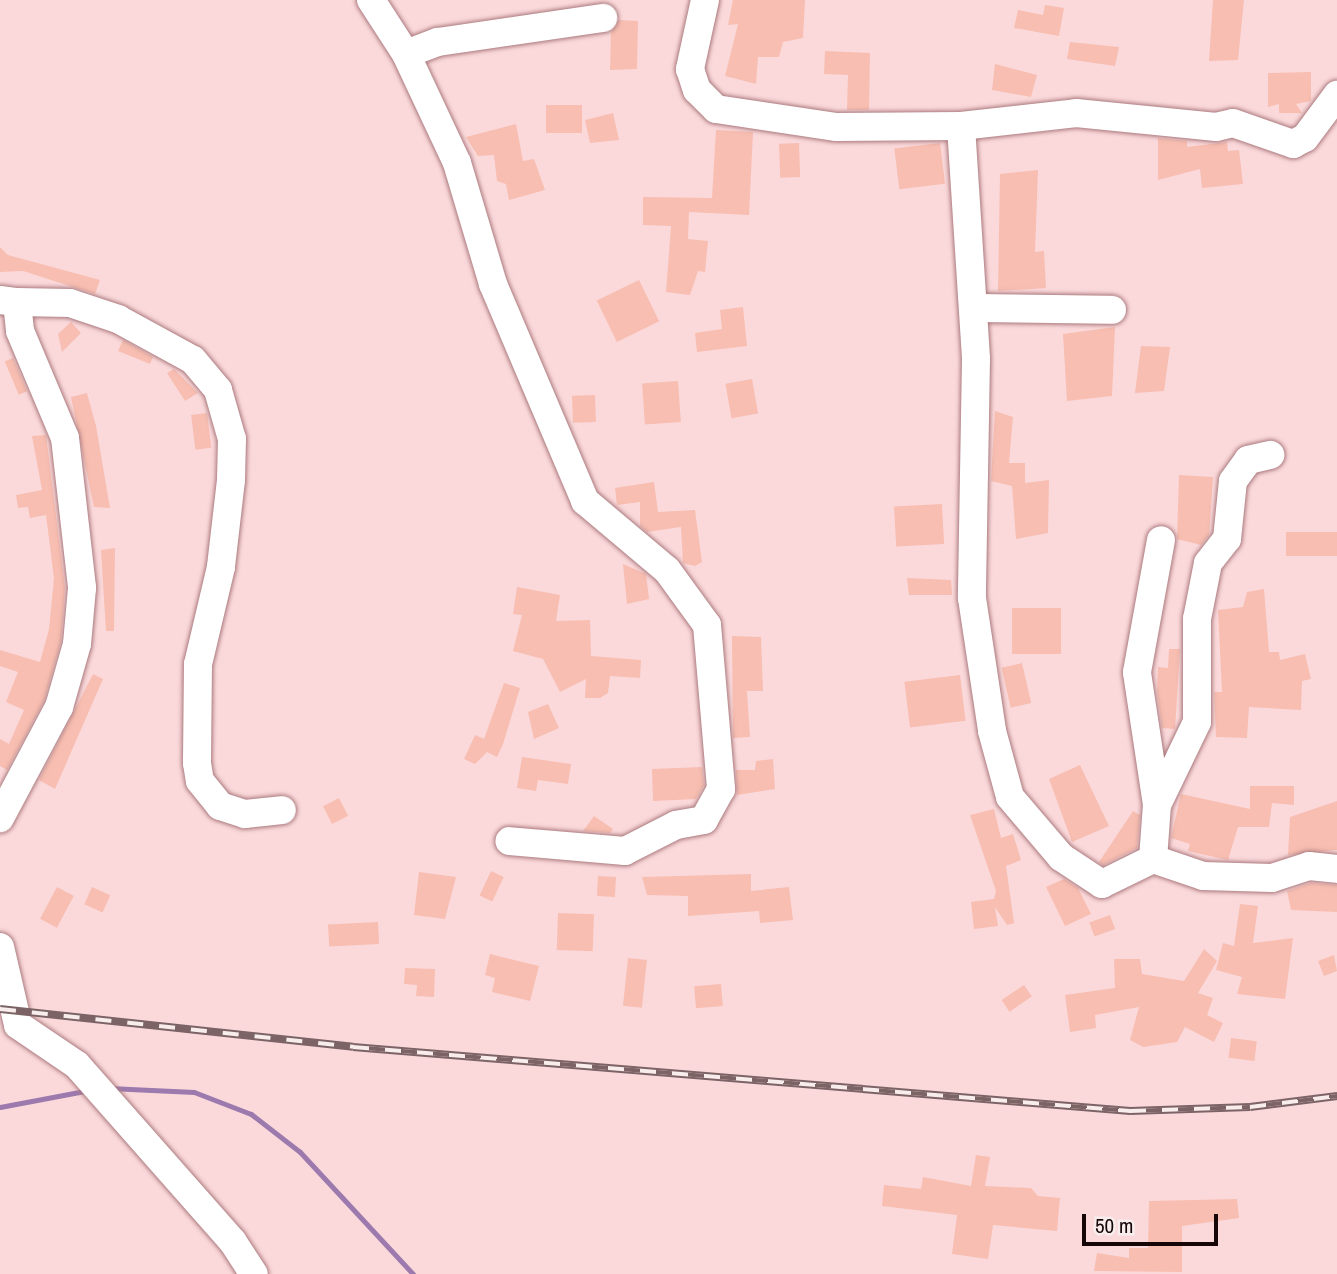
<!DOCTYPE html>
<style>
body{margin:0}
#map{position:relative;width:1337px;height:1274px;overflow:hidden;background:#fbd9db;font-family:"Archivo Narrow",sans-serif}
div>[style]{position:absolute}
.stream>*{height:5px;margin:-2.5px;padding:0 2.5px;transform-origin:2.5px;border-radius:2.5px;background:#9c7aae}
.building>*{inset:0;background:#f7beb1;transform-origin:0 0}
.roads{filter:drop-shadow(0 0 2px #ab7a7e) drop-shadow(0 0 2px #ab7a7e)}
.minor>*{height:28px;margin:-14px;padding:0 14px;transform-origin:14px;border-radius:14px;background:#fff}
.rail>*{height:8px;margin-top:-4px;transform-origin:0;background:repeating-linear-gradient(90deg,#f8eded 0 16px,#7c6466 0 32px);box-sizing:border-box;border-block:2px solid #7c6466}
span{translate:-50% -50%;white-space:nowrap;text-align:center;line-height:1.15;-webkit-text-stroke:6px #f8eded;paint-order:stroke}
.scale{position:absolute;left:1082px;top:1214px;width:136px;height:32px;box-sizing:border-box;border:4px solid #160607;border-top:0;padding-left:9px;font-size:21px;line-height:24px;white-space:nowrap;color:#160607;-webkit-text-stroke:5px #f8eded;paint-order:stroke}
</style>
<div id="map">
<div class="stream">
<div style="left:109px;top:1088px;width:85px;rotate:2.7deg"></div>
<div style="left:194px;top:1092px;width:61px;rotate:21.1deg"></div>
<div style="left:251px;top:1114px;width:62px;rotate:37.8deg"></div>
<div style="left:300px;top:1152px;width:166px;rotate:47.2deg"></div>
<div style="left:0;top:1107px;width:86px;rotate:-10.7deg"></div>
</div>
<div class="building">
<div style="clip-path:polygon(733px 0,805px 0,803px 38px,783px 42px,779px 57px,758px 57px,756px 84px,725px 76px,738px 24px,728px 25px)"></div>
<div style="clip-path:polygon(1213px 0,1244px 0,1238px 60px,1209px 61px)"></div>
<div style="clip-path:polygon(1045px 5px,1064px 8px,1059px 36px,1014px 28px,1018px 10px,1043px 15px)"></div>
<div style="clip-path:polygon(619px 20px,638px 21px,637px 69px,610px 70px,611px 32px)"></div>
<div style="clip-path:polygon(1070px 42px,1119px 47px,1115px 66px,1067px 59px)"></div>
<div style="clip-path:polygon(825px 51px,870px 53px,869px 110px,847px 110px,848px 75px,824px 74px)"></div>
<div style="clip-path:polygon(995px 64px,1037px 75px,1031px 97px,992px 90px)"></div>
<div style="clip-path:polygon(1311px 72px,1311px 101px,1296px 104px,1302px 113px,1279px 113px,1279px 104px,1268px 107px,1268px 73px)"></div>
<div style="left:546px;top:105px;width:36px;height:28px"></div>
<div style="clip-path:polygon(613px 113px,619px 140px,590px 143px,585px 120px)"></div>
<div style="clip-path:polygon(516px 124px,523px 161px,534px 159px,545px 190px,509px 200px,506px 184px,497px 181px,494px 155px,478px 156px,466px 137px)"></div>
<div style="clip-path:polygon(716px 130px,753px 132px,749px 215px,689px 212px,688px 239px,708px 241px,705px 272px,698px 271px,690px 295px,666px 292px,671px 226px,643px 225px,643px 197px,712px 198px)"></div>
<div style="clip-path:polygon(1158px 138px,1187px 141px,1187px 147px,1227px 142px,1228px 151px,1239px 150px,1243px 184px,1202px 188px,1200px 169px,1158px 180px)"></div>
<div style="left:799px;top:143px;width:34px;height:20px;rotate:88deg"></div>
<div style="left:940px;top:143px;width:41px;height:46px;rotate:83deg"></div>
<div style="clip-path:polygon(1038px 170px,1035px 252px,1044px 251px,1046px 288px,998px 291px,1000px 174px)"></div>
<div style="clip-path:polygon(0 247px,8px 255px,100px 280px,95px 294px,23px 271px,0 272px)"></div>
<div style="left:639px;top:280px;width:46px;height:47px;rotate:64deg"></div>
<div style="clip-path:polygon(743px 307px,747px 346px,697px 352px,695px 333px,722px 329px,720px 310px)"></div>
<div style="clip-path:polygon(71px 322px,81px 333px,62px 352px,58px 334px)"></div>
<div style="clip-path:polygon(1115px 327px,1112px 396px,1067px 401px,1063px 334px)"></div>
<div style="clip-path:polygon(123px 340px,153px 357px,150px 364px,118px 351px)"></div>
<div style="clip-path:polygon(1141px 346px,1170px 347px,1164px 391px,1135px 393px)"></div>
<div style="left:13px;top:358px;width:36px;height:9px;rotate:67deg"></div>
<div style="clip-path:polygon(174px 369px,198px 393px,185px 401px,167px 373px)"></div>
<div style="left:752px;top:379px;width:35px;height:27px;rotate:80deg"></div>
<div style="left:678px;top:381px;width:41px;height:36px;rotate:86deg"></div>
<div style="clip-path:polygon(87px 393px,96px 426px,110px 508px,94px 507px,71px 397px)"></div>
<div style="left:595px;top:395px;width:27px;height:23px;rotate:88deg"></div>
<div style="clip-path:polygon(995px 411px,1013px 417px,1009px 463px,1025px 463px,1025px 483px,1049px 480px,1048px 533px,1016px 539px,1012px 486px,991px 481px)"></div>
<div style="left:207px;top:413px;width:35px;height:16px;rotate:83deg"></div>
<div style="clip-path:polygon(46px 435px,65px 588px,61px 641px,44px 701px,7px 770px,0 766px,0 739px,9px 744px,24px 710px,6px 702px,18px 672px,0 666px,0 650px,40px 662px,49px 629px,54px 578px,46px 515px,30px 518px,28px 507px,18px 508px,16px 495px,42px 490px,32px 436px)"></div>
<div style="clip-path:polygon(1179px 475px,1213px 477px,1209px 535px,1201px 545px,1177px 539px)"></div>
<div style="clip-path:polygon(654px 482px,658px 512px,695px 510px,702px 562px,695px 566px,683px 563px,681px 527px,647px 532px,640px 526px,640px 502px,617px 505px,615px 488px)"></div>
<div style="left:942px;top:504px;width:40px;height:48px;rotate:87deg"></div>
<div style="left:1337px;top:532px;width:24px;height:51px;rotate:90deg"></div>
<div style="clip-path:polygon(115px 548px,114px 631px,106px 631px,101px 550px)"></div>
<div style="clip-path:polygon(623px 564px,646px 574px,649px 599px,627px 604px)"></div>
<div style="clip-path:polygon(907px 578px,951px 580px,952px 595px,909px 595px)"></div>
<div style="clip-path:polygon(517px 587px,560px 595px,556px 621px,590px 620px,591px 656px,641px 660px,640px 678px,610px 676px,608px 693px,600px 698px,585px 698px,586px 679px,560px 692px,543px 659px,513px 651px,522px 615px,513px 614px)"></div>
<div style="clip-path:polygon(1264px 589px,1269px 652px,1279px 652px,1280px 660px,1305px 654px,1311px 679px,1302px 681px,1301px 710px,1249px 707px,1247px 738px,1216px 737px,1214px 692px,1222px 692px,1218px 610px,1243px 607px,1247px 592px)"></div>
<div style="left:1012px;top:608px;width:49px;height:46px"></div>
<div style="clip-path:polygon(732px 636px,761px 637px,763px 691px,747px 691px,750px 737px,733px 738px)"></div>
<div style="clip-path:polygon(1169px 649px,1180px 649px,1175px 729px,1162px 728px,1157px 691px,1158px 667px,1168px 668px)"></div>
<div style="left:1022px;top:663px;width:41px;height:21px;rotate:77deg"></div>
<div style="clip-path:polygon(93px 674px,103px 679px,55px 789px,39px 780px)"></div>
<div style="left:960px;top:675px;width:46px;height:56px;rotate:83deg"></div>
<div style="clip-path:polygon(504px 683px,520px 688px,503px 744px,497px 757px,487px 752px,475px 764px,464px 759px,475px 735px,484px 739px)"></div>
<div style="clip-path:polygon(548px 704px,559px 728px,534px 739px,528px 712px)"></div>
<div style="clip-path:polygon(522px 757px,571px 764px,568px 784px,538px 780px,536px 791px,517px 788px)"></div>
<div style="clip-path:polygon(773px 759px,775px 789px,737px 795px,736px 770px,755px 770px,756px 761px)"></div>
<div style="clip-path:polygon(1080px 765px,1109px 826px,1072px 842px,1049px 779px)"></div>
<div style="clip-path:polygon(702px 767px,704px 785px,696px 799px,653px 801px,652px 769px)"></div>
<div style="clip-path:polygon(1250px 786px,1294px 786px,1294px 805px,1272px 803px,1269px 827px,1238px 827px,1228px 860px,1188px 851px,1190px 844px,1171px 838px,1181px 794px,1250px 809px)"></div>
<div style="left:339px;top:798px;width:20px;height:18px;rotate:63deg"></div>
<div style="clip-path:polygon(1337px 801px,1337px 850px,1288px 855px,1290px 817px)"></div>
<div style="clip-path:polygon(994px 809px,1001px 838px,1013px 834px,1021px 860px,1006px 866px,1014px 923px,1007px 925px,995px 907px,998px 926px,974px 929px,971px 902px,994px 899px,996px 891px,970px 815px)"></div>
<div style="clip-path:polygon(1133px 811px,1140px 815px,1137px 848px,1103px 865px,1099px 862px)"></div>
<div style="clip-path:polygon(594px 816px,613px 829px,610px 833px,583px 831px)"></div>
<div style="left:491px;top:871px;width:14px;height:27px;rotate:25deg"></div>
<div style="clip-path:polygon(419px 872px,456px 877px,445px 919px,414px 915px)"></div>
<div style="clip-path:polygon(751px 874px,751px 891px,789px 887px,793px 920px,760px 923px,759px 911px,688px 916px,688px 896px,647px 895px,642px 877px)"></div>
<div style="left:598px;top:876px;width:18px;height:20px;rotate:3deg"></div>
<div style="clip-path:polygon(1064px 879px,1078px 888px,1091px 914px,1065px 926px,1046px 887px)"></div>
<div style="clip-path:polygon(1311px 883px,1337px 885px,1337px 912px,1291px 910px,1287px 891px)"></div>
<div style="left:57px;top:887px;width:19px;height:36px;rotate:28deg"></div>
<div style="left:92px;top:887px;width:20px;height:19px;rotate:24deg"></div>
<div style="clip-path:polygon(1240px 904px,1258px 906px,1253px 943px,1293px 938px,1285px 999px,1237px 994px,1242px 977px,1216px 970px,1223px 943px,1234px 946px)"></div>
<div style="left:558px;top:913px;width:36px;height:37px;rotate:2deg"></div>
<div style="left:1110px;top:915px;width:15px;height:22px;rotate:70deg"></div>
<div style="left:378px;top:922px;width:22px;height:50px;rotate:87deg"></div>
<div style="clip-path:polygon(1204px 949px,1217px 961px,1198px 993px,1213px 998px,1207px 1015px,1223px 1023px,1214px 1042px,1185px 1027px,1177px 1042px,1143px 1047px,1130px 1040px,1139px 1007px,1095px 1015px,1096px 1028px,1070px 1032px,1065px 995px,1115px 988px,1114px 959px,1140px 959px,1142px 974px,1184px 981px)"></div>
<div style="clip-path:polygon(490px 954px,539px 966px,530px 1001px,492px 992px,495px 978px,485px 975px)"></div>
<div style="clip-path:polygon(1334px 955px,1337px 971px,1324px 976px,1318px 961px)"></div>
<div style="left:628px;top:958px;width:19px;height:48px;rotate:6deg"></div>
<div style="clip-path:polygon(405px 968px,435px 969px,434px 997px,416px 996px,417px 985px,404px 984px)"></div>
<div style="left:721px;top:984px;width:22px;height:27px;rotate:85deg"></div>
<div style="left:1024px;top:985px;width:14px;height:27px;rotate:56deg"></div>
<div style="left:1231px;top:1038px;width:26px;height:20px;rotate:7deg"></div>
<div style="clip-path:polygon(976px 1155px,990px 1157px,985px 1186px,1031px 1188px,1038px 1196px,1060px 1198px,1057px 1231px,993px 1225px,988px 1259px,952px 1254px,957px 1215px,882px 1206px,884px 1185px,921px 1189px,923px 1177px,971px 1186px)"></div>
<div style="clip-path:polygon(1237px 1199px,1239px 1218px,1182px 1226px,1182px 1272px,1094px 1271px,1097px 1253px,1129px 1258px,1129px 1248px,1148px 1248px,1149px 1201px)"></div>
</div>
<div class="roads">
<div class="minor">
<div style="left:371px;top:0;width:64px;rotate:57.1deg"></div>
<div style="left:406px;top:54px;width:120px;rotate:64.9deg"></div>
<div style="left:457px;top:163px;width:126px;rotate:73.4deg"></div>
<div style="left:493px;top:284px;width:236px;rotate:67deg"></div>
<div style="left:585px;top:501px;width:107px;rotate:40.1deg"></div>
<div style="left:667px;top:570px;width:68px;rotate:54deg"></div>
<div style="left:707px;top:625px;width:165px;rotate:85.1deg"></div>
<div style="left:721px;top:789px;width:35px;rotate:119deg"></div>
<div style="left:704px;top:820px;width:28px;rotate:170deg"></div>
<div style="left:676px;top:825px;width:57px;rotate:153deg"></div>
<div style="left:625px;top:851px;width:116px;rotate:-175.1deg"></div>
<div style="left:705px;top:0;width:71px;rotate:102.3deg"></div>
<div style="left:690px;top:69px;width:22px;rotate:72deg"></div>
<div style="left:697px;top:90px;width:27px;rotate:45deg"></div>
<div style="left:716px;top:109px;width:122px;rotate:8.5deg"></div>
<div style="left:837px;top:127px;width:124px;rotate:-0.5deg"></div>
<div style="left:961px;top:126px;width:233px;rotate:86.3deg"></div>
<div style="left:976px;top:359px;width:239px;rotate:91deg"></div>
<div style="left:972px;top:598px;width:134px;rotate:81.4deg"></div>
<div style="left:992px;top:731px;width:68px;rotate:74.7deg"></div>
<div style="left:1010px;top:797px;width:79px;rotate:49.6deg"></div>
<div style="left:1061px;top:857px;width:49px;rotate:33.4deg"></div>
<div style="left:1102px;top:884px;width:57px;rotate:-26.1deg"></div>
<div style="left:1153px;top:859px;width:53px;rotate:18.8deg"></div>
<div style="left:1203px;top:876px;width:69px;rotate:1.7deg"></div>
<div style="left:1272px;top:878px;width:39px;rotate:-18deg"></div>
<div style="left:1309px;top:866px;width:28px;rotate:6deg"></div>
<div style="left:406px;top:54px;width:34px;rotate:-21deg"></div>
<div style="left:438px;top:42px;width:167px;rotate:-8.3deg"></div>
<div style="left:961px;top:126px;width:116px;rotate:-6.4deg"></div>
<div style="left:1076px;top:113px;width:141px;rotate:5.7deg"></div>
<div style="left:1216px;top:127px;width:17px;rotate:-13deg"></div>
<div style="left:1233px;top:123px;width:64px;rotate:19.3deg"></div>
<div style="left:1293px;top:144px;width:13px;rotate:-27deg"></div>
<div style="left:1305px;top:138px;width:54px;rotate:-53.3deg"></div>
<div style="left:0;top:300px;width:17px;rotate:7deg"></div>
<div style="left:17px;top:302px;width:29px;rotate:84deg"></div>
<div style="left:20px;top:331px;width:116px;rotate:67.2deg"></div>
<div style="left:65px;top:438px;width:151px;rotate:83.5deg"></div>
<div style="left:82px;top:588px;width:56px;rotate:95.1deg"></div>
<div style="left:77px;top:644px;width:66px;rotate:105.9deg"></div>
<div style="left:59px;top:707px;width:126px;rotate:118deg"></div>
<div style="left:17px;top:302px;width:53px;rotate:1.1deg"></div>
<div style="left:70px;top:303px;width:51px;rotate:18.4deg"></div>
<div style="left:118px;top:319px;width:85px;rotate:28.7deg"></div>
<div style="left:193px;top:360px;width:39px;rotate:50deg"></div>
<div style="left:218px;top:390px;width:51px;rotate:74.1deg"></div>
<div style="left:232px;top:439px;width:41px;rotate:91.4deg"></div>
<div style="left:231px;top:480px;width:88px;rotate:96.6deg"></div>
<div style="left:221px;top:567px;width:100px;rotate:103.3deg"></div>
<div style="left:198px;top:664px;width:99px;rotate:90.6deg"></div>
<div style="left:197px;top:763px;width:18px;rotate:81deg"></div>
<div style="left:200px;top:781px;width:32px;rotate:51deg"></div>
<div style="left:220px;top:806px;width:26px;rotate:18deg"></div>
<div style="left:245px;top:814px;width:37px;rotate:-6deg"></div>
<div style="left:974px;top:308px;width:138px;rotate:0.8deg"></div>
<div style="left:1157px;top:805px;width:92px;rotate:-64.3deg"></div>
<div style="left:1197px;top:722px;width:103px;rotate:-90deg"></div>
<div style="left:1197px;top:619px;width:57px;rotate:-78.9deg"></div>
<div style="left:1208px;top:563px;width:31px;rotate:-52deg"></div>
<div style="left:1227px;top:539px;width:58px;rotate:-84.1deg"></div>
<div style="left:1233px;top:481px;width:26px;rotate:-54deg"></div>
<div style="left:1248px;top:460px;width:23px;rotate:-13deg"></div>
<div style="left:1153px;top:859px;width:54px;rotate:-85.8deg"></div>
<div style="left:1157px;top:805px;width:134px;rotate:-98.6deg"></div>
<div style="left:1137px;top:672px;width:134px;rotate:-79.7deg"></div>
<div style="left:0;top:947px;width:80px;rotate:77deg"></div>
<div style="left:18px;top:1025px;width:71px;rotate:34.1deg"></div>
<div style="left:77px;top:1065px;width:236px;rotate:48.6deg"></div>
<div style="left:233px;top:1242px;width:38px;rotate:57deg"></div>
</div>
</div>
<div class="rail">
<div style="left:0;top:1009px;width:355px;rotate:6.1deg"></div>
<div style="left:353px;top:1047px;width:780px;rotate:4.71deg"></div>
<div style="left:1130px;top:1111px;width:120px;rotate:-1.9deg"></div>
<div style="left:1250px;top:1107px;width:88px;rotate:-7.2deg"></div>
</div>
<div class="scale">50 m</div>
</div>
